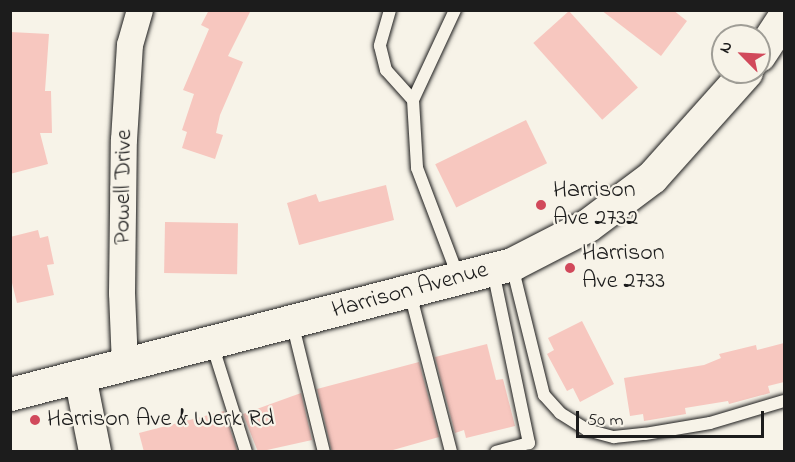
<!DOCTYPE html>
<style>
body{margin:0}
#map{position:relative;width:795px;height:462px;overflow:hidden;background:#f7f3e8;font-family:"Indie Flower",sans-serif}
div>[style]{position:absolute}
.building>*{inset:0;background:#f7c7bf;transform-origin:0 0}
.roads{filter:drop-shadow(0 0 2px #1c1c1c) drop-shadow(0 0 2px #1c1c1c)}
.service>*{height:12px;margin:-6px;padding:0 6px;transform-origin:6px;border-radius:6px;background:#f7f3e8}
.minor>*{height:26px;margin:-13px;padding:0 13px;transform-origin:13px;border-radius:13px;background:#f7f3e8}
.tertiary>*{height:32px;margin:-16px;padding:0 16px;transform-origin:16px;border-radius:16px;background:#f7f3e8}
.secondary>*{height:33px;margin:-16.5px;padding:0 16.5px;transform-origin:16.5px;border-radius:16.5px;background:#f7f3e8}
.dots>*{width:16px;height:16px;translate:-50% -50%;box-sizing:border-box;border:3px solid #f7f3e8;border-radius:50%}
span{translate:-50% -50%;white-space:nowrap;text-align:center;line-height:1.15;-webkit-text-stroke:4.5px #f7f3e8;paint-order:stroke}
.street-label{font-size:24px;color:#1c1c1c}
.poi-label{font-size:24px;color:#1c1c1c}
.left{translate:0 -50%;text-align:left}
.frame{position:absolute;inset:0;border:12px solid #1c1c1c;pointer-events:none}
.north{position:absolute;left:711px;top:24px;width:60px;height:60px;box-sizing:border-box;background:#f7f3e8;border:2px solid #9f9d96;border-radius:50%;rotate:294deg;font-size:16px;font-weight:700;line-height:24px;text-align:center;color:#1c1c1c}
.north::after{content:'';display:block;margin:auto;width:21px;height:27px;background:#d1495b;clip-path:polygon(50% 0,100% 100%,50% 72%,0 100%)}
.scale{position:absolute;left:576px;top:411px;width:188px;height:27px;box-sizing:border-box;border:3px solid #1c1c1c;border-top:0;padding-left:8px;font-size:18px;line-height:21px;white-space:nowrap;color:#1c1c1c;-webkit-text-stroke:4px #f7f3e8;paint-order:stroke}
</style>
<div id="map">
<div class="building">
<div style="clip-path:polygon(209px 10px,251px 10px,228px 56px,243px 62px,220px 115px,216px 133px,223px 135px,215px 159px,182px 148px,187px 132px,182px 130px,194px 94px,183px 90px,209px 29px,201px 25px)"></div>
<div style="clip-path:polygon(601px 10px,673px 10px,687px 21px,661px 56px)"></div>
<div style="left:569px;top:11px;width:103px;height:48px;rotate:48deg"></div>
<div style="clip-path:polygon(10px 32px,49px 34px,45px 91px,51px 91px,52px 133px,40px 133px,48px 164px,10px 174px)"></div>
<div style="left:526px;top:120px;width:48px;height:101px;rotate:64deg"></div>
<div style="clip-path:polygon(386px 185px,394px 220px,299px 245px,287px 203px,316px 194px,319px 202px)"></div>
<div style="left:165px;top:222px;width:73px;height:51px;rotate:1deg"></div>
<div style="clip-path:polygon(38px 230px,40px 238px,48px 236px,54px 264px,47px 265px,54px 295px,17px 303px,10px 275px,10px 237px)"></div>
<div style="clip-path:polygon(582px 321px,614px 384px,580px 402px,573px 388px,567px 391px,547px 354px,554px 350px,548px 338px)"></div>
<div style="clip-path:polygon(784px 343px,784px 382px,768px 386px,770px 393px,729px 404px,728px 401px,685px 408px,686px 414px,644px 421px,643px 414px,630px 416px,624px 378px,704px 365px,721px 358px,719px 354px,756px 345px,757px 350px)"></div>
<div style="clip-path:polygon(487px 344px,496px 380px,503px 379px,515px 426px,466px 438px,464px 430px,455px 433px,435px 357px)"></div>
<div style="clip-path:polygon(419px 362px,439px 437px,386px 452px,332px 452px,317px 389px)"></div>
<div style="clip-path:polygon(301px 393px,312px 440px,258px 452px,243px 414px)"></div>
<div style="clip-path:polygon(224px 411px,237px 450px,144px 452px,139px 433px)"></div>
</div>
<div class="roads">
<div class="service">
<div style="left:390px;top:10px;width:37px;rotate:106deg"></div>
<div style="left:380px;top:46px;width:25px;rotate:76deg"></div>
<div style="left:386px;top:70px;width:40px;rotate:48deg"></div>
<div style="left:455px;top:10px;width:99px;rotate:115deg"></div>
<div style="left:413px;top:100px;width:68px;rotate:86.6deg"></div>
<div style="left:417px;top:168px;width:116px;rotate:69.2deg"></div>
<div style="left:512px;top:266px;width:133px;rotate:76.1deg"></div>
<div style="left:544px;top:395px;width:24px;rotate:48deg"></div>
<div style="left:560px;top:413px;width:32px;rotate:32deg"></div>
<div style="left:587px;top:430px;width:28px;rotate:15deg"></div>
<div style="left:614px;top:437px;width:31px;rotate:-6deg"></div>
<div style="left:645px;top:434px;width:66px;rotate:-9.6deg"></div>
<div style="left:710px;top:423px;width:77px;rotate:-16.6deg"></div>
<div style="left:493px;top:271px;width:176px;rotate:78.2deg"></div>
<div style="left:529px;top:443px;width:34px;rotate:165deg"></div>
<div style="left:410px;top:293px;width:164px;rotate:75.5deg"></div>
<div style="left:292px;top:322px;width:134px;rotate:76.2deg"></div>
<div style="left:212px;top:344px;width:113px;rotate:72.5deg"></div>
</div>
<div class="minor">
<div style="left:125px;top:365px;width:72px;rotate:-92.4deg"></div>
<div style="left:122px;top:293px;width:153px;rotate:-89.3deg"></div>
<div style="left:124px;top:140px;width:95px;rotate:-86.4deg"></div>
<div style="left:130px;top:45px;width:36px;rotate:-74deg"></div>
</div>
<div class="tertiary">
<div style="left:80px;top:376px;width:77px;rotate:78.8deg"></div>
</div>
<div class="secondary">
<div style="left:759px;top:55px;width:45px;rotate:-56.7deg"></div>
<div style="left:10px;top:394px;width:519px;rotate:-14.52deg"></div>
<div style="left:512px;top:264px;width:85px;rotate:-27.2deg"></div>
<div style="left:588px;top:225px;width:80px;rotate:-36.9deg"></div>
<div style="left:652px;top:177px;width:141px;rotate:-48.2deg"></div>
</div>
</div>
<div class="dots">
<div style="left:541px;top:205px;background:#d1495b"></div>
<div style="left:570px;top:268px;background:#d1495b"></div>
<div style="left:35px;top:420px;background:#d1495b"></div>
</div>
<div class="street-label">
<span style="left:124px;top:187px;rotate:-89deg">Powell Drive</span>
<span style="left:410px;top:291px;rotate:-15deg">Harrison Avenue</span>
</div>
<div class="poi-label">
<span class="left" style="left:553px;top:205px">Harrison<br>Ave 2732</span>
<span class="left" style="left:582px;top:268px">Harrison<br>Ave 2733</span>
<span class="left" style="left:47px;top:420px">Harrison Ave &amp; Werk Rd</span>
</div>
<div class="frame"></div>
<div class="north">N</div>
<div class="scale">50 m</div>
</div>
